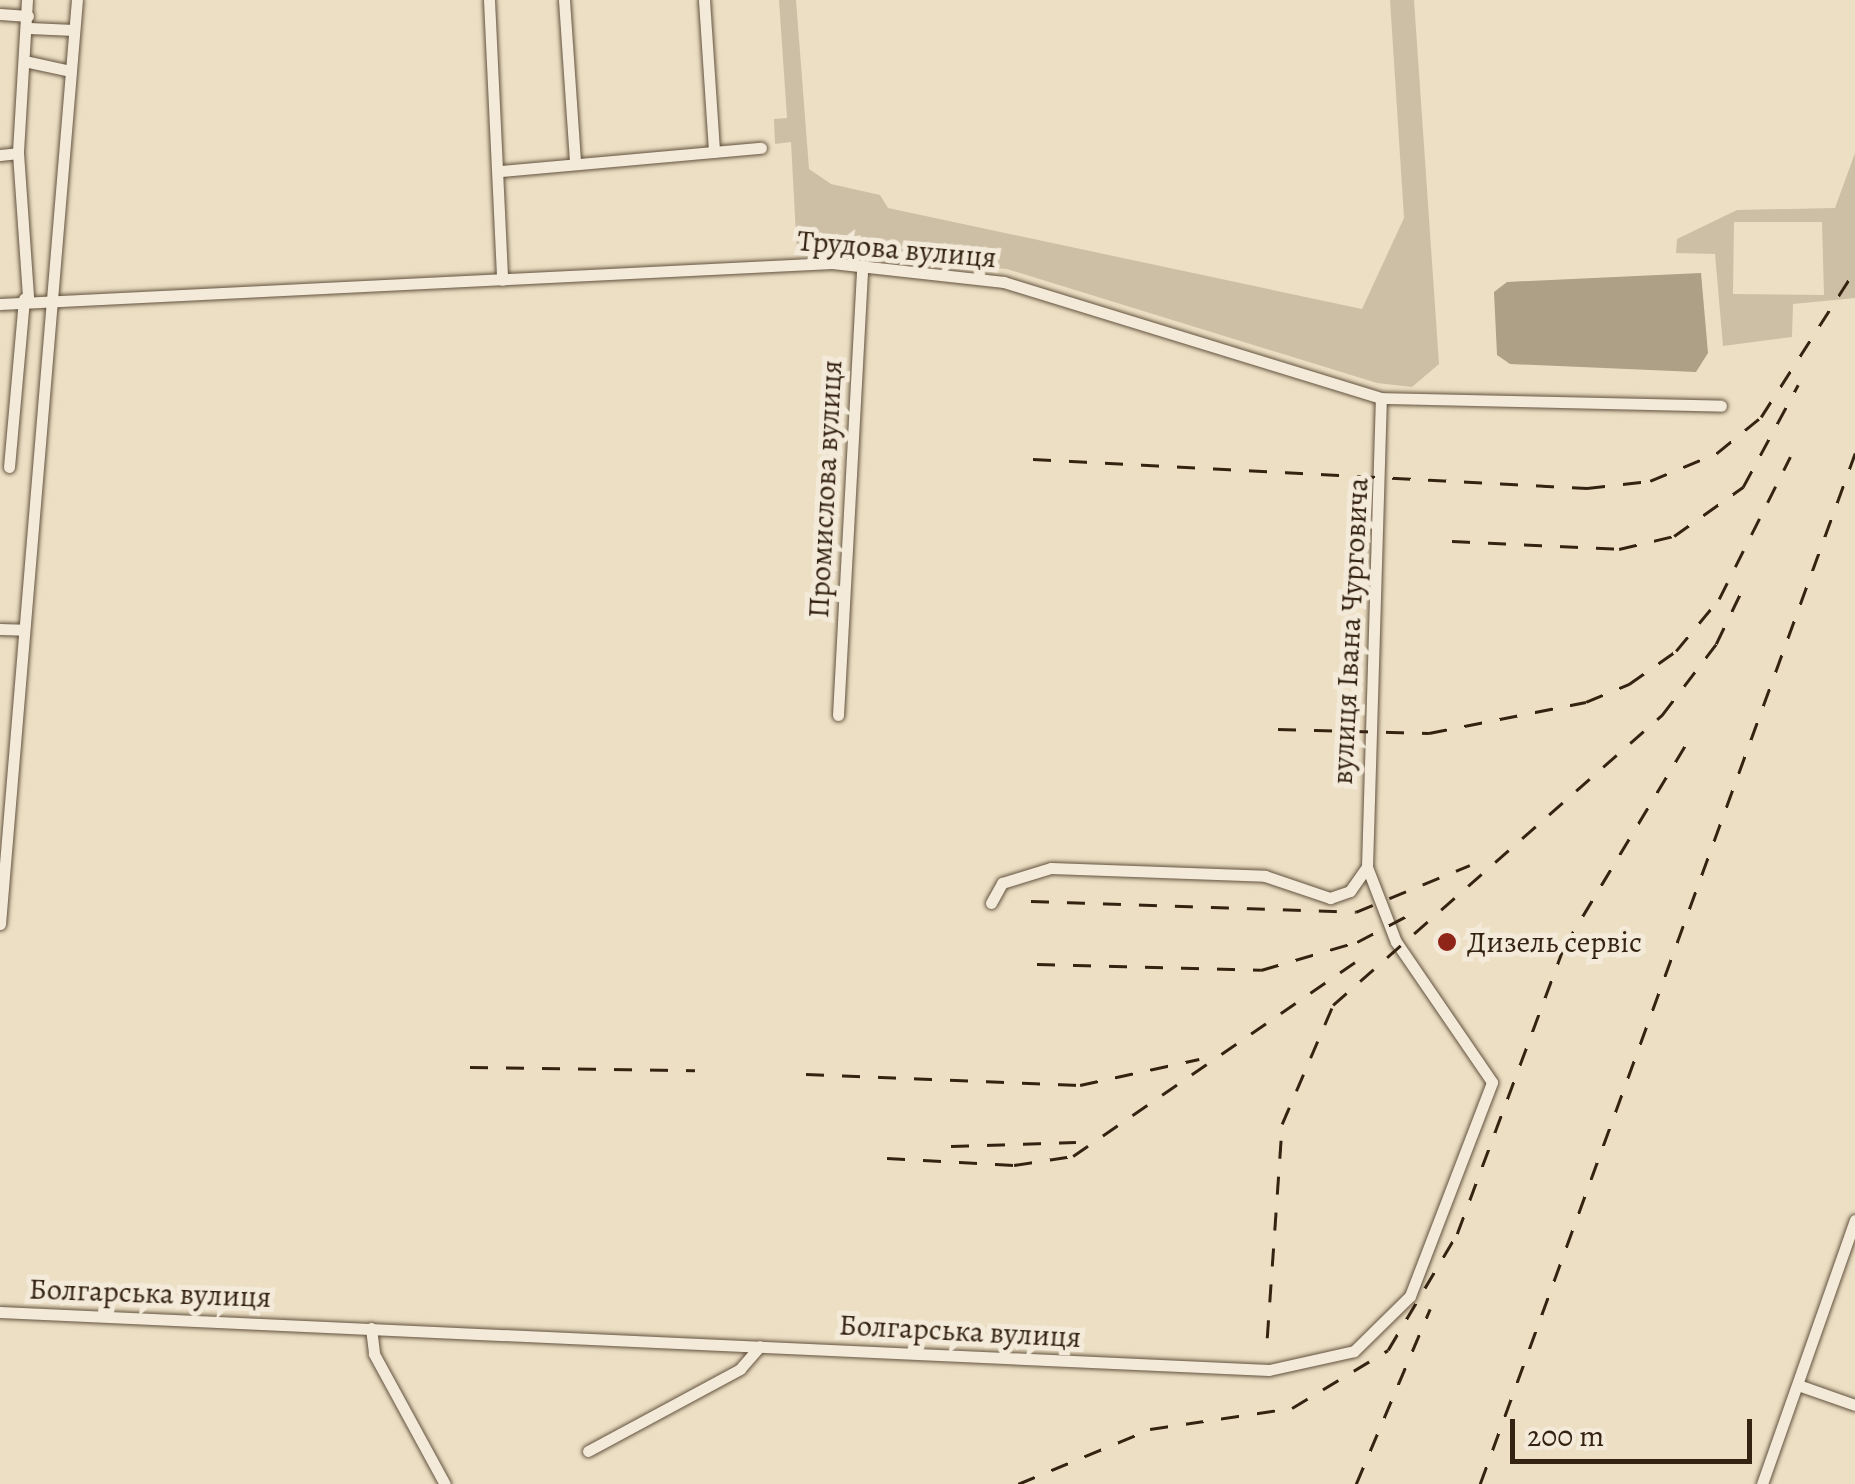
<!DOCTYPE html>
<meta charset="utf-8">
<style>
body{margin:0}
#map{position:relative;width:1855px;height:1484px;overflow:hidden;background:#ecdfc4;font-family:Alegreya,serif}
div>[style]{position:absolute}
.green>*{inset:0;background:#cdbfa6}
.water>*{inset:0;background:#ae9f87}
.roads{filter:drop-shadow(0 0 2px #63523e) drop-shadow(0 0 2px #63523e)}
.minor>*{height:11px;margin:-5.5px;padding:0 5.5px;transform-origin:5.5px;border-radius:5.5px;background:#f3ead9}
.rail>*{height:2.5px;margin-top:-1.25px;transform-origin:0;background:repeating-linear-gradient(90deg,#352311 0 18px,transparent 0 36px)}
.dots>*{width:28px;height:28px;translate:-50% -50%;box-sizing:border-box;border:5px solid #f3ead9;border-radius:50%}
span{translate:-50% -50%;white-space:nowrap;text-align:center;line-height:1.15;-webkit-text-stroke:10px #f3ead9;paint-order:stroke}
.street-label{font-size:30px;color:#352311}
.poi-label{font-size:30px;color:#352311}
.left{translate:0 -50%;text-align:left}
.scale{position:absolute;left:1510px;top:1419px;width:242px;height:45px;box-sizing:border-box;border:5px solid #352311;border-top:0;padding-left:12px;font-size:30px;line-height:35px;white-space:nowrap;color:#352311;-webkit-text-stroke:8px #f3ead9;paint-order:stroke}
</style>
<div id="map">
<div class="green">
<div style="clip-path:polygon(779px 0,796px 0,809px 169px,831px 184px,880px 195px,888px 208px,1362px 309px,1404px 218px,1390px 0,1414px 0,1439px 364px,1412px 387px,1377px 383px,1007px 269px,797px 254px,791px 142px,775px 144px,774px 119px,787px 118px)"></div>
<div style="clip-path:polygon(evenodd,1855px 153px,1855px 298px,1793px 304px,1792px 337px,1723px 346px,1715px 254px,1676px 253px,1677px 239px,1737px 210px,1835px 208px,1855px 153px,1734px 222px,1822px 222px,1824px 295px,1733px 294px,1734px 222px)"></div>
</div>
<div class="water">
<div style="clip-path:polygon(1701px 273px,1708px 353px,1696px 372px,1510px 364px,1497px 355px,1494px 292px,1507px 282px)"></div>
</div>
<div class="roads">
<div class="minor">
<div style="left:27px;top:0;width:153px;rotate:93.4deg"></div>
<div style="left:18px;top:153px;width:144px;rotate:86deg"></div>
<div style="left:489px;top:0;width:280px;rotate:87.3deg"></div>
<div style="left:564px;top:0;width:162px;rotate:86.1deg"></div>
<div style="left:704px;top:0;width:152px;rotate:86.2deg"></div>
<div style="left:0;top:14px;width:28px;rotate:4deg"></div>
<div style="left:29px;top:28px;width:45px;rotate:2.5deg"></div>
<div style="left:29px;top:62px;width:43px;rotate:12.1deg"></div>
<div style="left:0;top:155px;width:18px;rotate:-6deg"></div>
<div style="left:501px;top:171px;width:261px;rotate:-5.1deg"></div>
<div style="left:0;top:304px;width:833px;rotate:-2.82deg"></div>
<div style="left:832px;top:263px;width:173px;rotate:6.3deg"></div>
<div style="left:1004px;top:282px;width:394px;rotate:17.1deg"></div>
<div style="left:1381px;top:398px;width:340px;rotate:1.3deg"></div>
<div style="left:9px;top:467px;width:169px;rotate:-84.9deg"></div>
<div style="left:0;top:629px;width:24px;rotate:2deg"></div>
<div style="left:838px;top:715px;width:451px;rotate:-86.9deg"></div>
<div style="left:991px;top:903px;width:23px;rotate:-61deg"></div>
<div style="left:1002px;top:883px;width:51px;rotate:-17deg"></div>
<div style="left:1051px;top:868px;width:214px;rotate:2.1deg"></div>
<div style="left:1265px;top:876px;width:69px;rotate:18.7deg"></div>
<div style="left:1330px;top:898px;width:21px;rotate:-19deg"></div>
<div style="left:1350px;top:891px;width:29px;rotate:-55deg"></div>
<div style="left:0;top:924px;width:927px;rotate:-85.24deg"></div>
<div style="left:0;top:1312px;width:1270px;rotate:2.62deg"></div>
<div style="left:1269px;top:1370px;width:87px;rotate:-12.6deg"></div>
<div style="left:1354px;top:1351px;width:78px;rotate:-44.5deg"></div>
<div style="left:1410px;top:1296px;width:229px;rotate:-69deg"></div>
<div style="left:1492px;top:1082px;width:170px;rotate:-124.4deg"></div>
<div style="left:1396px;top:942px;width:80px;rotate:-111.1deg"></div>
<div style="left:1367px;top:867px;width:469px;rotate:-88.3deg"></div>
<div style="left:371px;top:1328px;width:26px;rotate:83deg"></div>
<div style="left:374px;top:1354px;width:148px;rotate:61.4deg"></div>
<div style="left:1798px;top:1385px;width:60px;rotate:19.3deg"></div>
<div style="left:588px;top:1451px;width:173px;rotate:-28.3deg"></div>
<div style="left:740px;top:1369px;width:30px;rotate:-49deg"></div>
<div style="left:1762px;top:1484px;width:280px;rotate:-70.6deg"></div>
</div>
</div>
<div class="rail">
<div style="left:1033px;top:459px;width:555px;rotate:3deg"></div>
<div style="left:1587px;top:488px;width:63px;rotate:-6.3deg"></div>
<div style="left:1650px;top:481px;width:73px;rotate:-22.7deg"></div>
<div style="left:1717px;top:453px;width:57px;rotate:-39.3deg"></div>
<div style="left:1761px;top:417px;width:174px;rotate:-57.4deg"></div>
<div style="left:1452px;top:541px;width:167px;rotate:2.7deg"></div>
<div style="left:1619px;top:549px;width:57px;rotate:-13.3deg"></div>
<div style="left:1674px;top:536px;width:85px;rotate:-35.4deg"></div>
<div style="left:1743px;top:487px;width:116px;rotate:-61.7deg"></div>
<div style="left:1278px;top:729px;width:151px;rotate:1.5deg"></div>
<div style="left:1429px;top:733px;width:160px;rotate:-11.2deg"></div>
<div style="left:1586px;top:702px;width:47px;rotate:-22.7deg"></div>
<div style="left:1629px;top:684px;width:57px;rotate:-35.1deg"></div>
<div style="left:1676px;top:651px;width:67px;rotate:-50.4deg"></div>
<div style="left:1719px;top:599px;width:159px;rotate:-63.4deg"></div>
<div style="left:1031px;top:901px;width:325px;rotate:1.9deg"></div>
<div style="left:1356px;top:912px;width:123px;rotate:-22.4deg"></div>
<div style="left:1037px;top:964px;width:224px;rotate:1.5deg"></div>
<div style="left:1261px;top:970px;width:100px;rotate:-16.3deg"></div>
<div style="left:1357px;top:942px;width:67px;rotate:-27.7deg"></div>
<div style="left:470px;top:1067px;width:225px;rotate:0.8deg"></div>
<div style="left:806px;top:1074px;width:274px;rotate:2.3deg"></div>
<div style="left:1080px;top:1085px;width:122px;rotate:-12.3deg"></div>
<div style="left:951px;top:1146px;width:125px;rotate:-1.8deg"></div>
<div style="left:887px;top:1158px;width:127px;rotate:3.2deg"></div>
<div style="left:1014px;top:1165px;width:60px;rotate:-8.7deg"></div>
<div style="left:1073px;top:1156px;width:352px;rotate:-34.5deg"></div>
<div style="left:1267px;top:1338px;width:215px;rotate:-86deg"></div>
<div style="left:1282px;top:1124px;width:129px;rotate:-66.8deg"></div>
<div style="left:1333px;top:1005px;width:439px;rotate:-41.4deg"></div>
<div style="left:1662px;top:715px;width:89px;rotate:-52.7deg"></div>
<div style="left:1716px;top:644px;width:62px;rotate:-64.3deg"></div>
<div style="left:1018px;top:1484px;width:143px;rotate:-22.6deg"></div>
<div style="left:1150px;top:1429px;width:144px;rotate:-8.4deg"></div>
<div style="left:1292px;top:1408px;width:112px;rotate:-31.1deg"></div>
<div style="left:1388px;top:1350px;width:135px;rotate:-59.3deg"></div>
<div style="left:1457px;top:1234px;width:306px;rotate:-69.6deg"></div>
<div style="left:1564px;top:947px;width:240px;rotate:-59deg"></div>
<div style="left:1356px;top:1484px;width:190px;rotate:-67.1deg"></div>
<div style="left:1480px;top:1484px;width:1097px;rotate:-70.01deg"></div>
</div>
<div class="dots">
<div style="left:1447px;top:942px;background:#8f2418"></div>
</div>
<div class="street-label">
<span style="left:897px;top:249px;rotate:5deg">Трудова вулиця</span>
<span style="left:825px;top:489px;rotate:-87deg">Промислова вулиця</span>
<span style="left:1350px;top:631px;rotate:-87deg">вулиця Івана Чурговича</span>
<span style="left:150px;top:1293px;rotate:2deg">Болгарська вулиця</span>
<span style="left:960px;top:1331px;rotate:3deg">Болгарська вулиця</span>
</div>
<div class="poi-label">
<span class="left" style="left:1467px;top:942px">Дизель сервіс</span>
</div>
<div class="scale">200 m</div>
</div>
